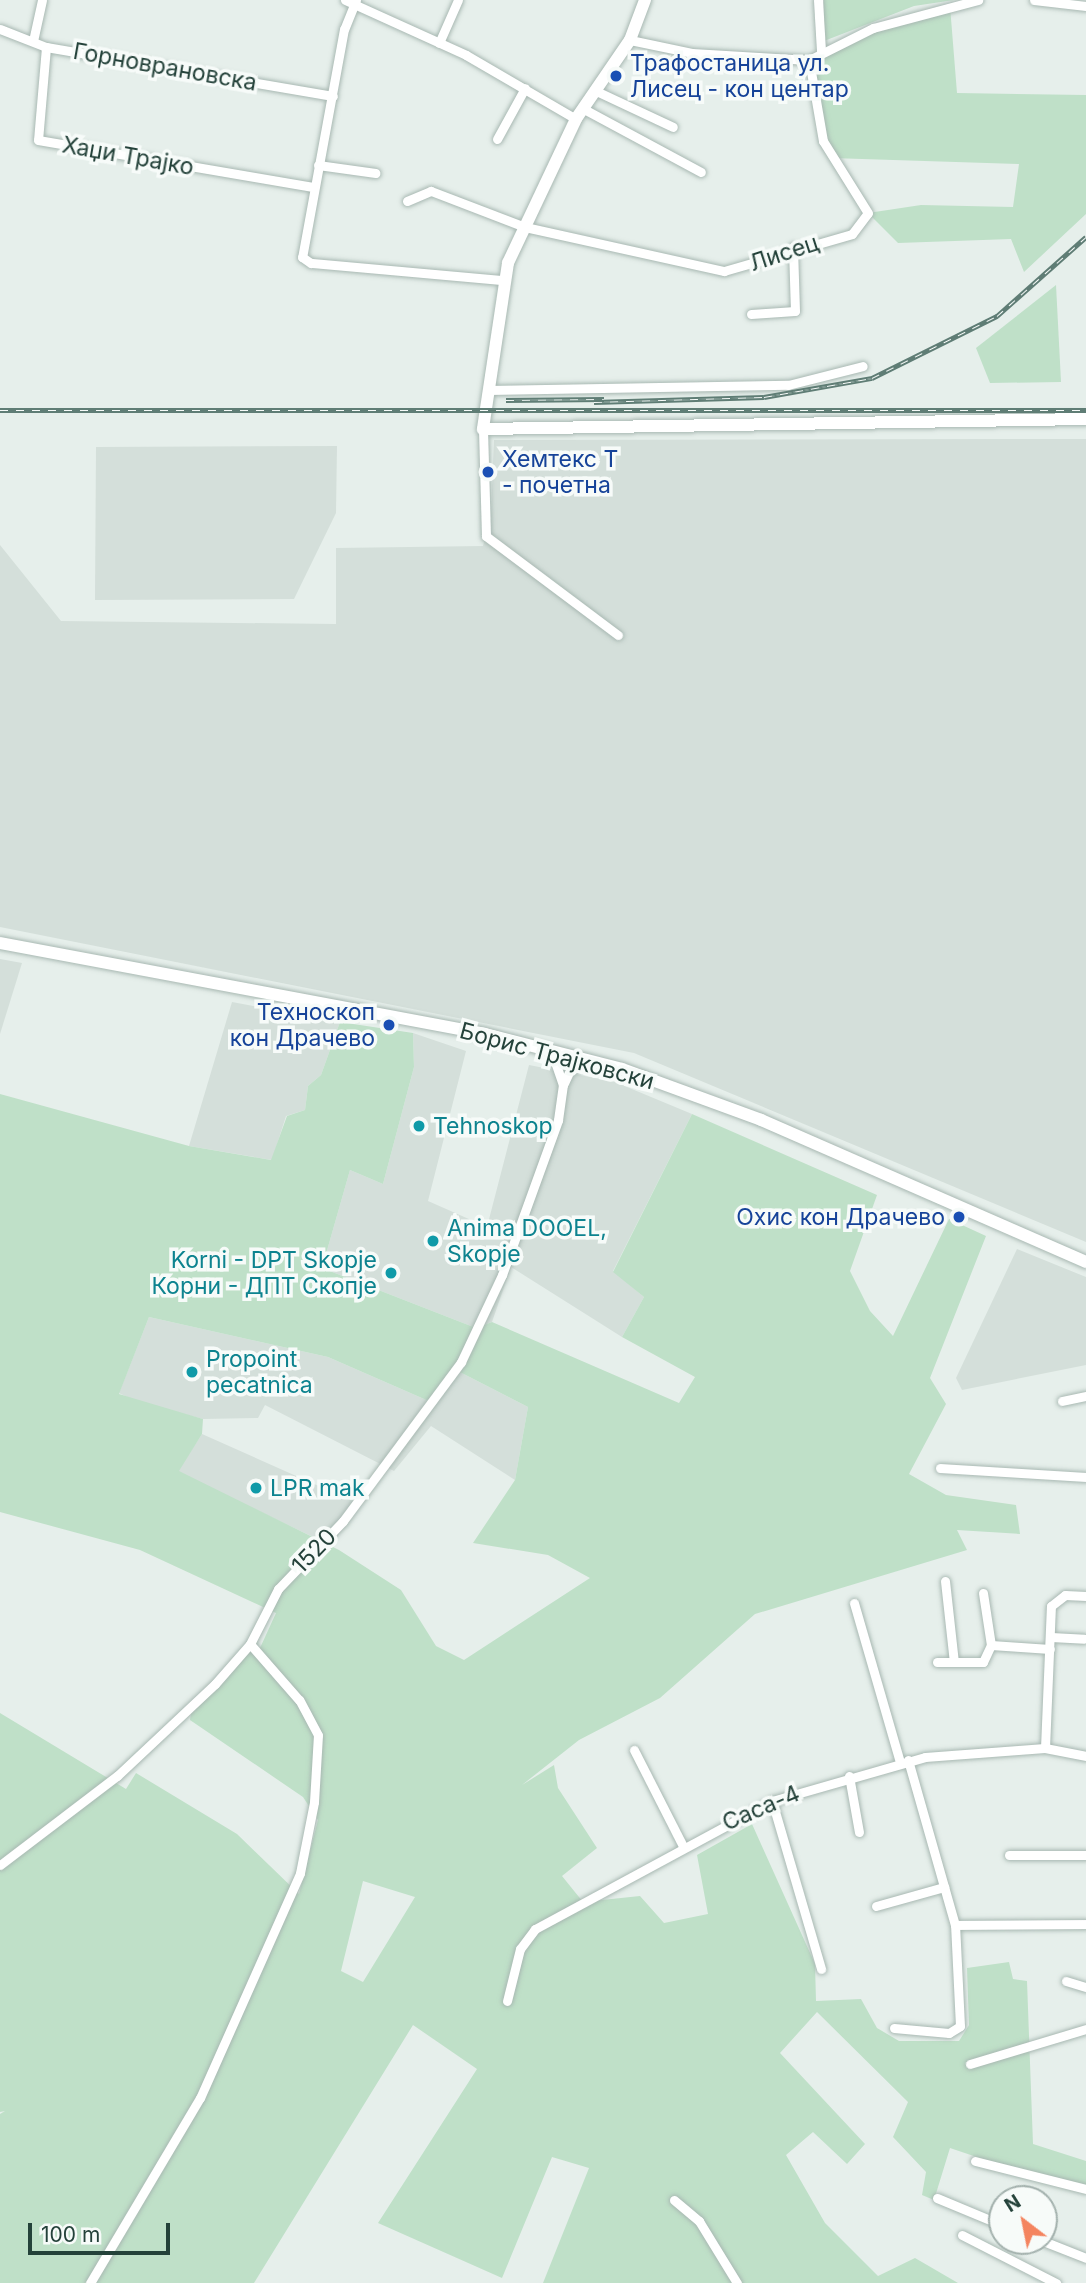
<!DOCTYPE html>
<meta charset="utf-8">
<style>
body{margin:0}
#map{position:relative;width:1086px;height:2283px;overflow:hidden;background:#e6efeb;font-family:Inter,sans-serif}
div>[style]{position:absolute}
.built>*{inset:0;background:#d4dfda}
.green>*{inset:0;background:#bfe0c8}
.roads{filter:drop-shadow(0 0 2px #a8b8b2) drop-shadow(0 0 2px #a8b8b2)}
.street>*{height:9px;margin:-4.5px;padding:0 4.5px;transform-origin:4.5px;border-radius:4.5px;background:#fff}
.secondary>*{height:12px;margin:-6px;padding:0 6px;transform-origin:6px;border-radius:6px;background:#fff}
.rail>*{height:5px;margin-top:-2.5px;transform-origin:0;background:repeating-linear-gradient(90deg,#f7fbf9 0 8px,#5f7d75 0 16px);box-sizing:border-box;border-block:2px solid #5f7d75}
.dots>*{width:19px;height:19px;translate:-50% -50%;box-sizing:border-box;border:4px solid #f7fbf9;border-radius:50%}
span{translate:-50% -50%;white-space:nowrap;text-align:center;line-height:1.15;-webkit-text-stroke:7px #f7fbf9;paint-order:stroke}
.transit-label{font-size:23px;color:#164399}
.left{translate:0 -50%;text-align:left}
.right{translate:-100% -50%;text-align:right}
.street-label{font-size:23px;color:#24423a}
.culture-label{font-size:23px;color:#0d838f}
.north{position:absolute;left:988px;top:2185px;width:70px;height:70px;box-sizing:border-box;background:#f7fbf9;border:2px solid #a3b1ad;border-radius:50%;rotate:328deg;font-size:19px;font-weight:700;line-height:28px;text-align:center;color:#24423a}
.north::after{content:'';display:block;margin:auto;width:24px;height:32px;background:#f4845f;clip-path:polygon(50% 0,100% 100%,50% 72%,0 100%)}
.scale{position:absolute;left:28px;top:2223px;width:142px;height:32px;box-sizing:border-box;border:4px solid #24423a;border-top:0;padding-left:9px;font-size:21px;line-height:24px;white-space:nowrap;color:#24423a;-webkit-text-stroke:5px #f7fbf9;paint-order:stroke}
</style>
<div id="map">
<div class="built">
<div style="clip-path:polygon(1086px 439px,1086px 1242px,634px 1053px,0 927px,0 545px,61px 621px,336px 624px,336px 548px,483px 546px,491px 516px,494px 440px)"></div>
<div style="clip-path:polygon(337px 446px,336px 513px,294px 599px,95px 600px,96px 447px)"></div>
<div style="clip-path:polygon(0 959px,22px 963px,0 1034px)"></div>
<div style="clip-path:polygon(232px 1002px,340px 1022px,321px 1075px,308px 1086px,305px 1110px,286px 1116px,272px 1160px,189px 1146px)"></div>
<div style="clip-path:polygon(413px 1033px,466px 1051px,428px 1201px,487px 1227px,529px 1065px,615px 1082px,692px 1114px,613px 1271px,644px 1297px,622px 1337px,511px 1267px,492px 1322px,476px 1328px,322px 1268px,350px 1170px,383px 1184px,414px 1067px)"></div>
<div style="clip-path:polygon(1017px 1249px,1086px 1277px,1086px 1365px,962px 1390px,956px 1378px)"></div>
<div style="clip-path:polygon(149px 1317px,328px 1357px,431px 1402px,450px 1367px,528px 1407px,515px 1480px,431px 1426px,394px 1471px,265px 1405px,258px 1418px,203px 1419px,137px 1402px,119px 1393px)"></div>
<div style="clip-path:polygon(202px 1434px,357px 1503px,332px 1546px,177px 1472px)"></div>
</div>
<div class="green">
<div style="clip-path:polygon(824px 0,954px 0,914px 6px,824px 41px)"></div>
<div style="clip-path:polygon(950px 6px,957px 93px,1086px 95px,1086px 214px,1024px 272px,1011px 239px,898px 243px,868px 213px,921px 205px,1013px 207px,1019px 164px,831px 158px,809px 60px,873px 28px)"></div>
<div style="clip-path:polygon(1056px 285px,1061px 382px,990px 383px,976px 348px)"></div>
<div style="clip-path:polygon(evenodd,340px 1022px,413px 1033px,414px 1067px,383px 1184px,350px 1170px,322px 1268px,476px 1328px,492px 1322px,679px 1403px,695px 1377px,622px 1337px,644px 1297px,613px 1272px,692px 1114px,877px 1195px,850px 1271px,870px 1311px,893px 1336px,949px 1219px,986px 1236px,930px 1378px,946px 1404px,909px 1474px,946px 1495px,1016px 1505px,1020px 1534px,957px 1530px,967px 1550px,755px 1614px,660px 1698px,579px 1740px,522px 1785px,554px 1765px,558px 1788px,597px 1848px,562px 1876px,583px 1902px,640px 1896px,664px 1923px,708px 1914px,697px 1855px,752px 1824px,815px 1964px,816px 2001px,861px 1999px,877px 2028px,899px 2041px,959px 2041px,969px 2025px,967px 1968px,1009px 1962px,1013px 1979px,1027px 1981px,1033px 2144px,1086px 2161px,1086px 2194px,950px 2148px,934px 2200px,922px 2195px,926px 2172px,893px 2137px,908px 2102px,817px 2012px,780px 2053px,865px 2144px,847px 2164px,813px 2132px,786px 2155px,825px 2223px,878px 2276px,915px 2258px,958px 2283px,543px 2283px,589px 2168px,552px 2157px,502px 2278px,378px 2223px,477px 2069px,413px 2025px,254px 2283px,0 2283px,0 2114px,5px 2111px,0 2112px,0 1713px,126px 1789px,136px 1773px,237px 1834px,299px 1894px,318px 1820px,303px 1797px,190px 1720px,193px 1701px,244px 1650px,260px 1648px,276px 1613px,140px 1550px,0 1512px,0 1094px,189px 1146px,271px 1160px,287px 1116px,305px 1110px,308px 1086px,321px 1075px,340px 1022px,149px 1317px,328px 1357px,431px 1402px,452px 1368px,528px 1407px,515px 1480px,473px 1543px,548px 1555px,590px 1578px,464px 1660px,436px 1646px,401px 1590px,339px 1550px,179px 1471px,202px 1434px,203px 1419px,119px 1394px,149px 1317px,340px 1022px,363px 1881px,415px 1897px,363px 1982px,341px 1971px,363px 1881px)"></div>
</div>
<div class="roads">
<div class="street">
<div style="left:345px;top:0;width:133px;rotate:24.4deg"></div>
<div style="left:466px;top:55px;width:127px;rotate:30.2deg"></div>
<div style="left:356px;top:0;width:31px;rotate:112deg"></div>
<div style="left:344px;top:29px;width:232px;rotate:100.4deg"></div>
<div style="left:302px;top:257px;width:11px;rotate:34deg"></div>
<div style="left:311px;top:263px;width:192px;rotate:5.1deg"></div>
<div style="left:818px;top:0;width:51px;rotate:86.6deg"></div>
<div style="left:1034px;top:0;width:52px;rotate:6.6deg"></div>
<div style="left:0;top:29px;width:49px;rotate:21.4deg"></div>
<div style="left:46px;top:47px;width:291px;rotate:9.7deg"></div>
<div style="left:630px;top:40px;width:63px;rotate:11.8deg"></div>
<div style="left:692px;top:53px;width:117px;rotate:3.4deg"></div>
<div style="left:809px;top:60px;width:72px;rotate:-26.6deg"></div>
<div style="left:873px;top:28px;width:109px;rotate:-14.9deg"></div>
<div style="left:33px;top:41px;width:42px;rotate:-77.6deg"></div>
<div style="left:439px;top:43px;width:47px;rotate:-66.2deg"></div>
<div style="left:46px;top:47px;width:93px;rotate:94.9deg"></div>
<div style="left:38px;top:140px;width:279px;rotate:9.7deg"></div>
<div style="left:594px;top:90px;width:87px;rotate:25.1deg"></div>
<div style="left:582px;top:108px;width:135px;rotate:28.3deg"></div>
<div style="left:497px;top:139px;width:58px;rotate:-61.2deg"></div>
<div style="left:318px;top:165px;width:58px;rotate:8deg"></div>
<div style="left:407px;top:201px;width:26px;rotate:-23deg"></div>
<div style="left:431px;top:191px;width:101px;rotate:21deg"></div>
<div style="left:525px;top:227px;width:204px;rotate:12.5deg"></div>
<div style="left:724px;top:271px;width:133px;rotate:-16.1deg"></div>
<div style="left:852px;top:234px;width:26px;rotate:-53deg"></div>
<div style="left:868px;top:213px;width:85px;rotate:-122deg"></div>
<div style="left:823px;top:141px;width:82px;rotate:-99.8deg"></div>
<div style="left:751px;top:314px;width:44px;rotate:-3.9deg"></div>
<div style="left:795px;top:311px;width:64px;rotate:-91.8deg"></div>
<div style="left:488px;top:390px;width:300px;rotate:-1deg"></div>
<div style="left:788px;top:385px;width:77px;rotate:-14.2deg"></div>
<div style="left:483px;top:429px;width:107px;rotate:88.4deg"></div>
<div style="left:486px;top:536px;width:165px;rotate:36.9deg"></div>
<div style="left:564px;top:1083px;width:14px;rotate:-65deg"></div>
<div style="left:570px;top:1070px;width:23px;rotate:-20deg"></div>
<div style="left:1062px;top:1401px;width:25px;rotate:-12deg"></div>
<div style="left:940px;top:1468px;width:146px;rotate:3.5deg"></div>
<div style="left:945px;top:1581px;width:81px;rotate:83.7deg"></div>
<div style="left:983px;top:1593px;width:53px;rotate:81.3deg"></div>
<div style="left:854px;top:1603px;width:166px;rotate:73.9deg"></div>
<div style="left:1051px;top:1637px;width:33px;rotate:3deg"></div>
<div style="left:937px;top:1662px;width:46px"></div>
<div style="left:983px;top:1662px;width:19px;rotate:-65deg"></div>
<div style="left:991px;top:1645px;width:59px;rotate:3.9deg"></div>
<div style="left:1045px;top:1748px;width:142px;rotate:-87.6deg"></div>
<div style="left:1051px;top:1606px;width:18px;rotate:-38deg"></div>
<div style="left:1065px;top:1595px;width:21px;rotate:3deg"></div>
<div style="left:634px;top:1750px;width:108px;rotate:63deg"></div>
<div style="left:908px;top:1760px;width:172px;rotate:74.1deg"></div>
<div style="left:849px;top:1776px;width:57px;rotate:79.9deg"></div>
<div style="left:772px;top:1801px;width:175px;rotate:73.7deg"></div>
<div style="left:1009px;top:1855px;width:77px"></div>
<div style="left:0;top:1865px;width:147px;rotate:-37.3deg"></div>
<div style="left:117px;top:1776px;width:134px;rotate:-43.2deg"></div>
<div style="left:215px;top:1684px;width:53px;rotate:-48.8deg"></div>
<div style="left:250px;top:1644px;width:62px;rotate:-63deg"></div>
<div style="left:278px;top:1589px;width:94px;rotate:-46.3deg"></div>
<div style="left:343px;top:1521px;width:198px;rotate:-53.4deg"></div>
<div style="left:461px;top:1362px;width:96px;rotate:-64.8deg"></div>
<div style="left:502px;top:1275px;width:165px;rotate:-70.1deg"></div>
<div style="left:558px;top:1120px;width:35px;rotate:-82deg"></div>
<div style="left:563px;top:1085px;width:37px;rotate:-109deg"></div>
<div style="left:876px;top:1906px;width:71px;rotate:-15.6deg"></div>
<div style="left:1066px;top:1981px;width:21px;rotate:17deg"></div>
<div style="left:507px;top:2001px;width:54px;rotate:-76deg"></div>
<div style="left:520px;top:1949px;width:25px;rotate:-53deg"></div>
<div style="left:535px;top:1929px;width:269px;rotate:-28.4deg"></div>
<div style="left:772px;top:1801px;width:159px;rotate:-16deg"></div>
<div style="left:925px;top:1757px;width:120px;rotate:-4.3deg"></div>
<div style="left:1045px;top:1748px;width:42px;rotate:11deg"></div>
<div style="left:894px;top:2028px;width:55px;rotate:5.2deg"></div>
<div style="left:949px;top:2033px;width:13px;rotate:-32deg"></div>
<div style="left:960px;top:2026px;width:101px;rotate:-92.8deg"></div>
<div style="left:955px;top:1925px;width:131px;rotate:-0.4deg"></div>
<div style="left:970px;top:2064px;width:121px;rotate:-16.8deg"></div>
<div style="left:975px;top:2161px;width:114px;rotate:14.2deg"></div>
<div style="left:937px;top:2198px;width:70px;rotate:22.6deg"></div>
<div style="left:674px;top:2200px;width:33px;rotate:40deg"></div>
<div style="left:699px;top:2221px;width:73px;rotate:58.5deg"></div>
<div style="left:962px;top:2235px;width:106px;rotate:27.1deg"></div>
<div style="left:1043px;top:2241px;width:46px;rotate:21.6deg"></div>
<div style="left:90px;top:2283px;width:215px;rotate:-59.3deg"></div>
<div style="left:200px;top:2098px;width:246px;rotate:-66deg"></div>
<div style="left:300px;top:1873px;width:72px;rotate:-78.8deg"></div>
<div style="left:314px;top:1802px;width:67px;rotate:-86.6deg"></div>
<div style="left:318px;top:1735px;width:40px;rotate:-118deg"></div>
<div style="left:299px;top:1700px;width:74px;rotate:-131.2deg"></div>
</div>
<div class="secondary">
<div style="left:645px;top:0;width:43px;rotate:110.6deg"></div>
<div style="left:630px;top:40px;width:96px;rotate:124.4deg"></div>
<div style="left:576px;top:119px;width:159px;rotate:115.3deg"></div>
<div style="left:508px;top:263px;width:168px;rotate:98.6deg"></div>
<div style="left:483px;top:429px;width:603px;rotate:-0.95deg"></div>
<div style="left:0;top:943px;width:493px;rotate:10.6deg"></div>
<div style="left:485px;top:1034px;width:141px;rotate:14.3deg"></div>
<div style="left:622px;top:1069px;width:148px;rotate:20.1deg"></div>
<div style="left:761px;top:1120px;width:355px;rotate:23.6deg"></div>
</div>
</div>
<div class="rail">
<div style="left:506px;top:400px;width:98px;rotate:-0.6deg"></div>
<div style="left:594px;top:402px;width:170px;rotate:-1.7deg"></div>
<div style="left:764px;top:397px;width:110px;rotate:-10deg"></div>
<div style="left:872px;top:378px;width:140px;rotate:-26.4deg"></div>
<div style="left:997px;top:316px;width:119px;rotate:-41.6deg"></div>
<div style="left:0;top:410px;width:1086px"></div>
</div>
<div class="dots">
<div style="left:616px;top:76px;background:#1a4fb4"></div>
<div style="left:488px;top:472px;background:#1a4fb4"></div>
<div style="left:389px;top:1025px;background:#1a4fb4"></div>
<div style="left:419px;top:1126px;background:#0f9aa8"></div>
<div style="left:959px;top:1217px;background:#1a4fb4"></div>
<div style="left:433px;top:1241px;background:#0f9aa8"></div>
<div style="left:391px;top:1273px;background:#0f9aa8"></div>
<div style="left:192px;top:1372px;background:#0f9aa8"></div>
<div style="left:256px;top:1488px;background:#0f9aa8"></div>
</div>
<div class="transit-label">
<span class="left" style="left:630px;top:76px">Трафостаница ул.<br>Лисец - кон центар</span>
<span class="left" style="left:502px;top:472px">Хемтекс Т<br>- почетна</span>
<span class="right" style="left:375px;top:1025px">Техноскоп<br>кон Драчево</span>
<span class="right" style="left:945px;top:1217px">Охис кон Драчево</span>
</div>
<div class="street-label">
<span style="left:165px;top:67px;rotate:10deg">Горноврановска</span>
<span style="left:128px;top:156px;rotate:10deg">Хаџи Трајко</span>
<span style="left:784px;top:253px;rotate:-18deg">Лисец</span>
<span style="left:557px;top:1056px;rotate:15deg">Борис Трајковски</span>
<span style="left:314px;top:1551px;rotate:-46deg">1520</span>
<span style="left:761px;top:1808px;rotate:-23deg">Саса-4</span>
</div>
<div class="culture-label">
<span class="left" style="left:433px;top:1126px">Tehnoskop</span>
<span class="left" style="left:447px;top:1241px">Anima DOOEL,<br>Skopje</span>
<span class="right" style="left:377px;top:1273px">Korni - DPT Skopje<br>Корни - ДПТ Скопје</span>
<span class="left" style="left:206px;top:1372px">Propoint<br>pecatnica</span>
<span class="left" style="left:270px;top:1488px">LPR mak</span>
</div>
<div class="north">N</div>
<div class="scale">100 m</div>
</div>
